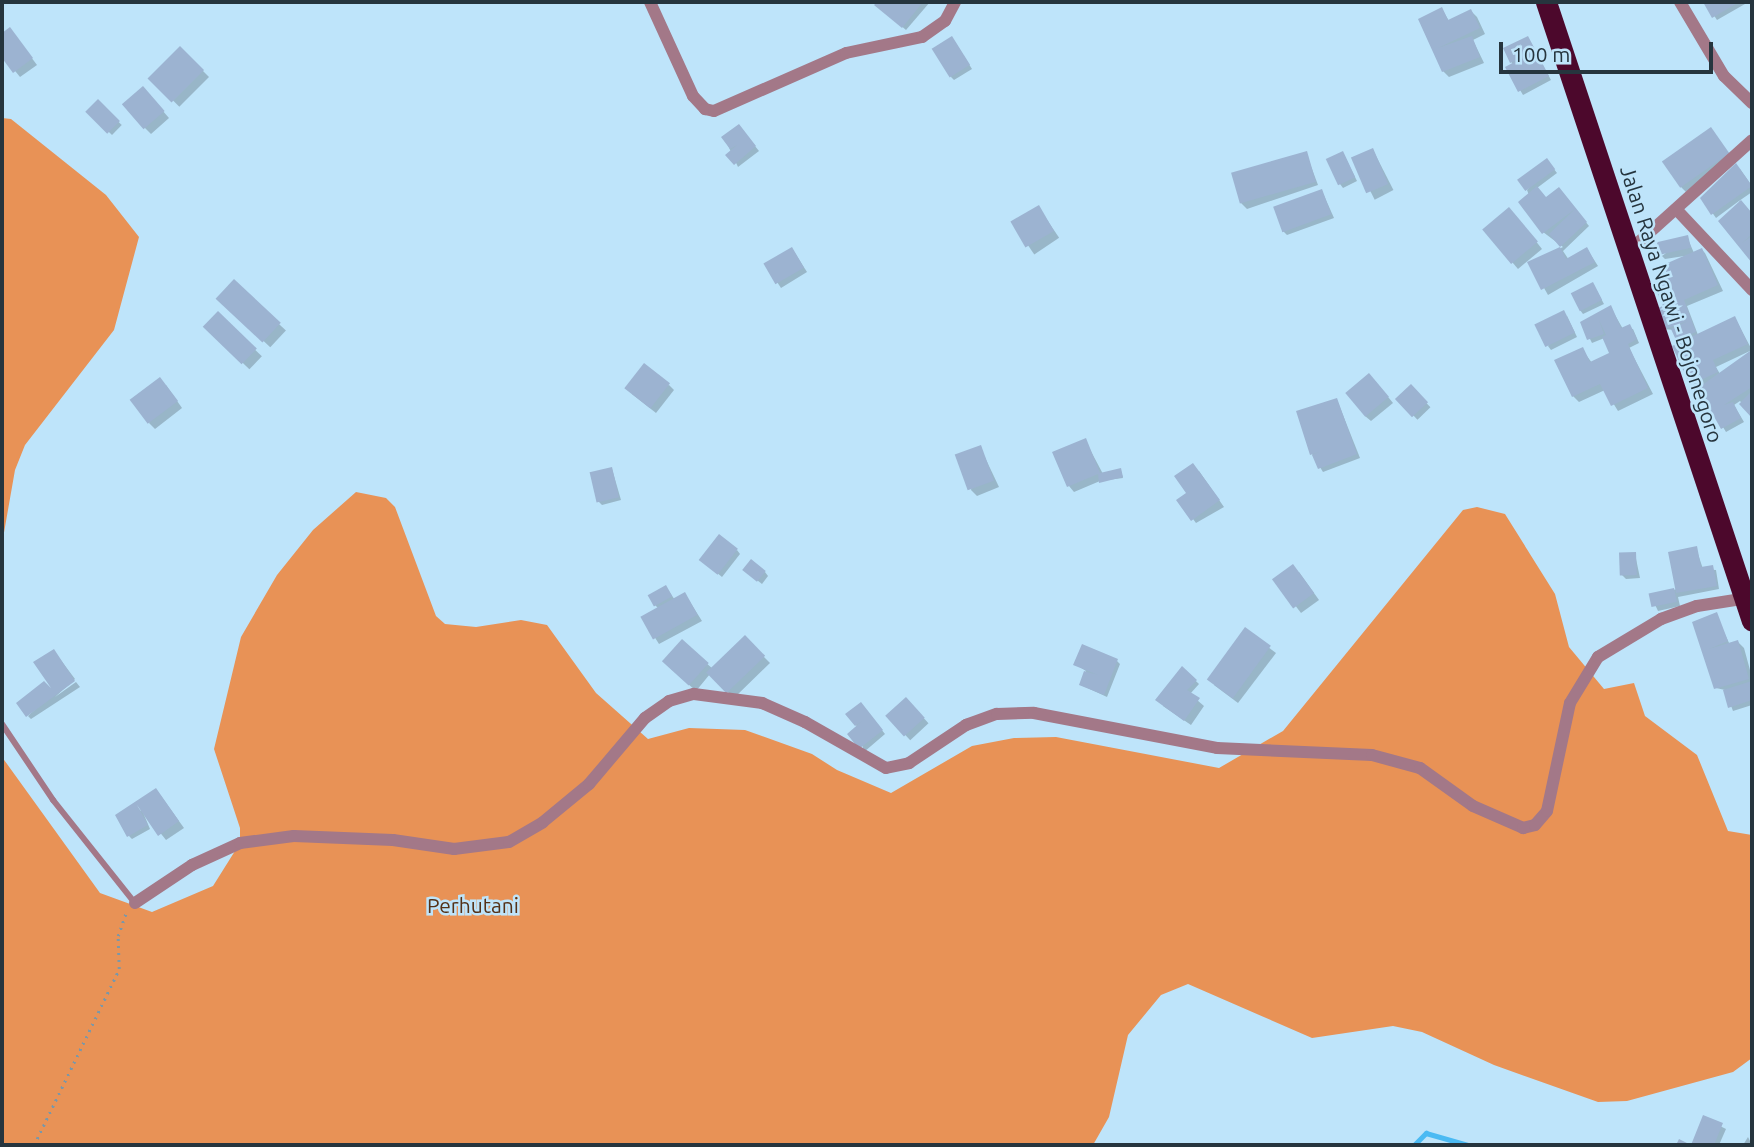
<!DOCTYPE html>
<style>
body{margin:0}
#map{position:relative;width:1754px;height:1147px;overflow:hidden;background:#bee4fa;font-family:Ubuntu,sans-serif}
div>[style]{position:absolute}
.forest>*{inset:0;background:#e89256}
.shadow>*{inset:0;background:#0003;transform-origin:0 0}
.stream>*{height:4.5px;margin:-2.25px;padding:0 2.25px;transform-origin:2.25px;border-radius:2.25px;background:#4bbaf3}
.building>*{inset:0;background:#9cb3d1;transform-origin:0 0}
.path>*{height:2.5px;margin-top:-1.25px;transform-origin:0;background:repeating-linear-gradient(90deg,#7b97a7 0 2px,transparent 0 7px)}
.lane>*{height:6px;margin:-3px;padding:0 3px;transform-origin:3px;border-radius:3px;background:#a37888}
.street>*{height:12px;margin:-6px;padding:0 6px;transform-origin:6px;border-radius:6px;background:#a37888}
.highway>*{height:21px;margin:-10.5px;padding:0 10.5px;transform-origin:10.5px;border-radius:10.5px;background:#4c082c}
span{translate:-50% -50%;white-space:nowrap;text-align:center;line-height:1.15;-webkit-text-stroke:5px #bee4fa;paint-order:stroke}
.street-label{font-size:21px;color:#26353e}
.park-label{font-size:21px;color:#543117}
.frame{position:absolute;inset:0;border:4px solid #26353e;pointer-events:none}
.scale{position:absolute;left:1499px;top:42px;width:214px;height:32px;box-sizing:border-box;border:4px solid #26353e;border-top:0;padding-left:9px;font-size:21px;line-height:24px;white-space:nowrap;color:#26353e;-webkit-text-stroke:5px #bee4fa;paint-order:stroke}
</style>
<div id="map">
<div class="forest">
<div style="clip-path:polygon(2px 118px,11px 119px,106px 195px,139px 237px,114px 330px,25px 445px,15px 470px,2px 544px)"></div>
<div style="clip-path:polygon(356px 492px,386px 498px,395px 507px,436px 616px,445px 624px,476px 627px,521px 620px,547px 625px,596px 693px,648px 739px,689px 728px,745px 730px,812px 754px,837px 770px,891px 793px,972px 746px,1014px 738px,1056px 737px,1219px 768px,1283px 731px,1463px 510px,1477px 507px,1505px 514px,1555px 594px,1569px 647px,1604px 689px,1634px 683px,1645px 716px,1697px 755px,1728px 831px,1752px 835px,1752px 1058px,1733px 1072px,1627px 1101px,1598px 1102px,1494px 1065px,1422px 1032px,1393px 1026px,1312px 1038px,1188px 984px,1161px 995px,1128px 1035px,1109px 1117px,1093px 1145px,2px 1145px,2px 757px,100px 893px,152px 912px,213px 886px,240px 843px,240px 828px,214px 749px,241px 637px,277px 575px,313px 530px)"></div>
</div>
<div class="shadow">
<div style="clip-path:polygon(880px 2px,930px 2px,906px 30px,877px 5px)"></div>
<div style="clip-path:polygon(1705px 2px,1744px 2px,1745px 4px,1717px 20px)"></div>
<div style="clip-path:polygon(1442px 9px,1449px 21px,1471px 11px,1477px 17px,1485px 34px,1473px 40px,1484px 63px,1449px 77px,1443px 71px,1426px 30px)"></div>
<div style="clip-path:polygon(10px 29px,37px 65px,20px 77px,2px 55px,2px 35px)"></div>
<div style="clip-path:polygon(1528px 38px,1551px 80px,1523px 95px,1507px 68px,1513px 65px,1505px 49px)"></div>
<div style="clip-path:polygon(955px 42px,972px 69px,954px 80px,951px 77px)"></div>
<div style="left:180px;top:48px;width:41px;height:42px;rotate:45deg"></div>
<div style="clip-path:polygon(148px 94px,169px 118px,151px 134px,145px 128px)"></div>
<div style="left:98px;top:102px;width:33px;height:14px;rotate:44deg"></div>
<div style="clip-path:polygon(1711px 129px,1733px 160px,1686px 192px,1680px 186px)"></div>
<div style="clip-path:polygon(742px 130px,759px 151px,738px 167px,724px 137px)"></div>
<div style="left:1373px;top:150px;width:45px;height:21px;rotate:63deg"></div>
<div style="clip-path:polygon(1306px 153px,1318px 185px,1247px 209px,1241px 203px)"></div>
<div style="clip-path:polygon(1343px 153px,1357px 181px,1343px 188px,1340px 184px)"></div>
<div style="clip-path:polygon(1550px 164px,1557px 173px,1537px 188px,1547px 199px,1565px 196px,1589px 226px,1563px 251px,1569px 260px,1587px 249px,1598px 266px,1548px 295px,1530px 263px,1563px 247px,1543px 232px,1527px 190px)"></div>
<div style="clip-path:polygon(1740px 169px,1752px 186px,1752px 192px,1739px 201px,1752px 215px,1752px 260px,1741px 244px,1739px 201px,1716px 218px,1702px 198px)"></div>
<div style="clip-path:polygon(1322px 191px,1334px 218px,1287px 235px,1283px 231px)"></div>
<div style="left:1039px;top:208px;width:36px;height:30px;rotate:56deg"></div>
<div style="clip-path:polygon(1515px 215px,1542px 249px,1518px 269px,1485px 230px)"></div>
<div style="clip-path:polygon(1687px 237px,1694px 253px,1702px 250px,1705px 253px,1723px 291px,1687px 306px,1698px 335px,1735px 318px,1752px 350px,1716px 367px,1720px 374px,1752px 355px,1752px 416px,1740px 401px,1734px 405px,1744px 422px,1726px 432px,1698px 386px,1692px 384px,1674px 330px,1663px 329px,1670px 277px,1691px 255px,1665px 259px,1662px 256px)"></div>
<div style="clip-path:polygon(795px 253px,807px 272px,781px 288px,766px 265px)"></div>
<div style="left:234px;top:282px;width:71px;height:23px;rotate:43deg"></div>
<div style="clip-path:polygon(1593px 284px,1604px 304px,1583px 314px,1580px 310px)"></div>
<div style="clip-path:polygon(1611px 308px,1623px 329px,1633px 329px,1639px 343px,1629px 348px,1653px 394px,1618px 411px,1605px 390px,1579px 402px,1573px 396px,1582px 349px,1592px 363px,1612px 353px,1607px 337px,1592px 343px,1582px 323px)"></div>
<div style="left:218px;top:314px;width:61px;height:18px;rotate:44deg"></div>
<div style="clip-path:polygon(1567px 316px,1577px 337px,1551px 350px,1548px 346px)"></div>
<div style="clip-path:polygon(1375px 381px,1393px 403px,1371px 421px,1365px 416px)"></div>
<div style="clip-path:polygon(166px 385px,182px 408px,155px 429px,149px 423px)"></div>
<div style="clip-path:polygon(669px 385px,674px 390px,656px 413px,632px 394px)"></div>
<div style="left:1411px;top:387px;width:28px;height:18px;rotate:46deg"></div>
<div style="clip-path:polygon(1337px 400px,1360px 458px,1323px 472px,1312px 454px)"></div>
<div style="clip-path:polygon(1085px 440px,1103px 474px,1121px 471px,1123px 478px,1100px 481px,1074px 492px,1069px 486px)"></div>
<div style="clip-path:polygon(980px 447px,999px 487px,977px 496px,971px 490px)"></div>
<div style="clip-path:polygon(612px 469px,621px 500px,602px 505px,598px 501px)"></div>
<div style="clip-path:polygon(1199px 471px,1224px 507px,1196px 523px,1179px 500px,1189px 493px)"></div>
<div style="clip-path:polygon(1696px 548px,1703px 569px,1716px 570px,1719px 589px,1678px 597px,1680px 606px,1658px 611px,1651px 596px,1677px 589px)"></div>
<div style="clip-path:polygon(737px 550px,740px 554px,722px 577px,705px 563px)"></div>
<div style="clip-path:polygon(1635px 554px,1640px 578px,1626px 579px,1622px 575px)"></div>
<div style="clip-path:polygon(765px 572px,768px 576px,762px 584px,748px 573px)"></div>
<div style="clip-path:polygon(1299px 572px,1319px 600px,1301px 613px,1275px 579px)"></div>
<div style="clip-path:polygon(666px 587px,675px 600px,685px 594px,702px 621px,659px 644px,642px 617px,658px 608px,655px 605px)"></div>
<div style="clip-path:polygon(1716px 615px,1730px 645px,1738px 642px,1744px 648px,1750px 670px,1752px 705px,1733px 711px,1725px 690px,1716px 688px,1705px 650px)"></div>
<div style="clip-path:polygon(1246px 630px,1276px 653px,1238px 703px,1214px 685px)"></div>
<div style="clip-path:polygon(745px 638px,770px 663px,734px 698px,710px 674px,696px 691px,670px 668px,682px 642px,713px 669px)"></div>
<div style="clip-path:polygon(54px 651px,75px 679px,55px 697px,76px 682px,80px 687px,31px 719px,28px 716px,54px 692px)"></div>
<div style="clip-path:polygon(1117px 661px,1120px 664px,1107px 697px,1081px 685px,1086px 671px,1075px 664px)"></div>
<div style="clip-path:polygon(1182px 668px,1199px 684px,1190px 694px,1204px 706px,1191px 725px,1163px 706px)"></div>
<div style="left:906px;top:699px;width:33px;height:25px;rotate:47deg"></div>
<div style="clip-path:polygon(864px 708px,885px 734px,864px 752px,858px 728px,848px 714px)"></div>
<div style="clip-path:polygon(161px 796px,184px 828px,166px 840px,142px 810px,150px 829px,132px 839px,129px 836px,135px 805px,141px 811px)"></div>
<div style="clip-path:polygon(1704px 1118px,1726px 1129px,1719px 1145px,1693px 1145px)"></div>
<div style="clip-path:polygon(1748px 1137px,1752px 1145px,1743px 1145px)"></div>
</div>
<div class="stream">
<div style="left:1194px;top:1145px;width:10px"></div>
<div style="left:1414px;top:1145px;width:17px;rotate:-45deg"></div>
<div style="left:1426px;top:1133px;width:44px;rotate:15.9deg"></div>
</div>
<div class="building">
<div style="clip-path:polygon(877px 2px,923px 2px,902px 28px,874px 5px)"></div>
<div style="clip-path:polygon(1703px 2px,1739px 2px,1712px 18px)"></div>
<div style="clip-path:polygon(1442px 7px,1448px 20px,1471px 9px,1480px 28px,1438px 48px,1472px 36px,1480px 57px,1442px 72px,1418px 19px)"></div>
<div style="clip-path:polygon(10px 27px,33px 58px,13px 73px,2px 58px,2px 33px)"></div>
<div style="left:952px;top:36px;width:34px;height:24px;rotate:58deg"></div>
<div style="clip-path:polygon(1528px 36px,1549px 76px,1518px 92px,1505px 67px,1520px 59px,1510px 63px,1503px 48px)"></div>
<div style="left:180px;top:46px;width:34px;height:46px;rotate:45deg"></div>
<div style="left:143px;top:86px;width:33px;height:28px;rotate:49deg"></div>
<div style="left:98px;top:99px;width:31px;height:18px;rotate:45deg"></div>
<div style="clip-path:polygon(739px 124px,756px 146px,734px 165px,725px 155px,737px 145px,730px 149px,721px 137px)"></div>
<div style="left:1711px;top:127px;width:32px;height:60px;rotate:55deg"></div>
<div style="left:1373px;top:148px;width:39px;height:24px;rotate:67deg"></div>
<div style="left:1307px;top:151px;width:32px;height:79px;rotate:74deg"></div>
<div style="left:1343px;top:151px;width:29px;height:19px;rotate:65deg"></div>
<div style="left:1547px;top:158px;width:14px;height:37px;rotate:54deg"></div>
<div style="clip-path:polygon(1736px 163px,1752px 186px,1711px 215px,1700px 198px)"></div>
<div style="clip-path:polygon(1537px 186px,1546px 197px,1559px 187px,1587px 222px,1560px 247px,1549px 234px,1575px 209px,1542px 234px,1518px 202px)"></div>
<div style="left:1322px;top:189px;width:27px;height:52px;rotate:70deg"></div>
<div style="clip-path:polygon(1741px 200px,1752px 213px,1752px 234px,1742px 243px,1752px 236px,1752px 263px,1718px 221px)"></div>
<div style="left:1039px;top:205px;width:30px;height:33px;rotate:60deg"></div>
<div style="left:1509px;top:207px;width:45px;height:35px;rotate:50deg"></div>
<div style="left:1688px;top:235px;width:13px;height:32px;rotate:77deg"></div>
<div style="left:792px;top:247px;width:24px;height:33px;rotate:60deg"></div>
<div style="clip-path:polygon(1560px 247px,1566px 259px,1587px 247px,1595px 262px,1541px 290px,1527px 262px)"></div>
<div style="clip-path:polygon(1702px 248px,1718px 285px,1684px 300px,1696px 332px,1676px 340px,1671px 329px,1688px 321px,1662px 330px,1655px 309px,1663px 306px,1653px 283px,1668px 276px,1663px 265px)"></div>
<div style="left:234px;top:279px;width:64px;height:27px;rotate:43deg"></div>
<div style="left:1593px;top:282px;width:20px;height:25px;rotate:63deg"></div>
<div style="clip-path:polygon(1611px 305px,1621px 328px,1630px 324px,1637px 339px,1628px 344px,1648px 388px,1611px 406px,1600px 384px,1572px 397px,1554px 360px,1583px 347px,1590px 362px,1609px 353px,1602px 337px,1606px 335px,1599px 320px,1604px 334px,1587px 340px,1580px 322px)"></div>
<div style="left:1564px;top:310px;width:25px;height:33px;rotate:64deg"></div>
<div style="left:218px;top:311px;width:54px;height:22px;rotate:44deg"></div>
<div style="clip-path:polygon(1735px 316px,1748px 344px,1713px 360px,1718px 372px,1690px 385px,1672px 346px)"></div>
<div style="clip-path:polygon(1750px 351px,1752px 387px,1724px 405px,1733px 402px,1741px 418px,1721px 429px,1698px 388px)"></div>
<div style="left:644px;top:363px;width:33px;height:32px;rotate:38deg"></div>
<div style="left:1369px;top:373px;width:31px;height:31px;rotate:50deg"></div>
<div style="left:160px;top:377px;width:30px;height:38px;rotate:53deg"></div>
<div style="left:1411px;top:384px;width:25px;height:22px;rotate:47deg"></div>
<div style="clip-path:polygon(1752px 391px,1752px 418px,1739px 404px)"></div>
<div style="clip-path:polygon(1337px 398px,1357px 454px,1318px 469px,1312px 455px,1319px 452px,1310px 455px,1296px 411px)"></div>
<div style="clip-path:polygon(1086px 438px,1100px 473px,1121px 468px,1123px 477px,1099px 483px,1098px 474px,1067px 487px,1052px 452px)"></div>
<div style="left:981px;top:445px;width:38px;height:28px;rotate:70deg"></div>
<div style="clip-path:polygon(1193px 463px,1220px 500px,1191px 521px,1176px 500px,1186px 493px,1174px 476px)"></div>
<div style="left:612px;top:467px;width:31px;height:23px;rotate:77deg"></div>
<div style="left:719px;top:534px;width:24px;height:33px;rotate:38deg"></div>
<div style="clip-path:polygon(1697px 546px,1701px 567px,1713px 565px,1717px 586px,1676px 593px,1668px 552px)"></div>
<div style="left:1636px;top:552px;width:23px;height:17px;rotate:88deg"></div>
<div style="left:751px;top:559px;width:19px;height:14px;rotate:39deg"></div>
<div style="left:1293px;top:564px;width:36px;height:26px;rotate:54deg"></div>
<div style="left:666px;top:585px;width:13px;height:21px;rotate:61deg"></div>
<div style="left:1674px;top:588px;width:14px;height:26px;rotate:78deg"></div>
<div style="left:685px;top:592px;width:26px;height:51px;rotate:61deg"></div>
<div style="clip-path:polygon(1717px 612px,1728px 641px,1709px 649px,1738px 640px,1749px 679px,1714px 689px,1692px 622px)"></div>
<div style="left:1245px;top:627px;width:32px;height:65px;rotate:36deg"></div>
<div style="left:745px;top:635px;width:29px;height:54px;rotate:46deg"></div>
<div style="left:682px;top:639px;width:36px;height:30px;rotate:42deg"></div>
<div style="clip-path:polygon(1082px 644px,1118px 659px,1104px 695px,1079px 685px,1084px 671px,1098px 675px,1073px 665px)"></div>
<div style="clip-path:polygon(54px 649px,75px 681px,26px 717px,16px 703px,44px 681px,51px 688px,33px 662px)"></div>
<div style="clip-path:polygon(1182px 666px,1197px 680px,1187px 690px,1200px 698px,1184px 721px,1155px 700px)"></div>
<div style="clip-path:polygon(1752px 681px,1752px 700px,1728px 708px,1723px 690px)"></div>
<div style="left:906px;top:697px;width:28px;height:28px;rotate:48deg"></div>
<div style="clip-path:polygon(861px 702px,883px 730px,859px 749px,847px 734px,862px 721px,855px 726px,845px 714px)"></div>
<div style="clip-path:polygon(156px 788px,179px 821px,158px 836px,137px 805px,148px 825px,127px 837px,115px 815px)"></div>
<div style="clip-path:polygon(1703px 1115px,1723px 1123px,1714px 1145px,1676px 1145px,1679px 1139px,1691px 1145px)"></div>
</div>
<div class="path">
<div style="left:34px;top:1145px;width:195px;rotate:-64.2deg"></div>
<div style="left:119px;top:969px;width:33px;rotate:-92deg"></div>
<div style="left:118px;top:936px;width:24px;rotate:-71deg"></div>
</div>
<div class="lane">
<div style="left:2px;top:724px;width:92px;rotate:56.1deg"></div>
<div style="left:53px;top:800px;width:132px;rotate:51.5deg"></div>
</div>
<div class="street">
<div style="left:650px;top:2px;width:103px;rotate:65.4deg"></div>
<div style="left:693px;top:96px;width:18px;rotate:47deg"></div>
<div style="left:705px;top:109px;width:9px;rotate:13deg"></div>
<div style="left:714px;top:111px;width:144px;rotate:-23.7deg"></div>
<div style="left:846px;top:53px;width:78px;rotate:-11.9deg"></div>
<div style="left:922px;top:37px;width:28px;rotate:-35deg"></div>
<div style="left:945px;top:21px;width:21px;rotate:-62deg"></div>
<div style="left:1680px;top:2px;width:86px;rotate:59.3deg"></div>
<div style="left:1724px;top:76px;width:39px;rotate:44deg"></div>
<div style="left:1676px;top:209px;width:111px;rotate:46.8deg"></div>
<div style="left:1630px;top:250px;width:164px;rotate:-42deg"></div>
<div style="left:135px;top:903px;width:69px;rotate:-33.7deg"></div>
<div style="left:192px;top:865px;width:53px;rotate:-24.6deg"></div>
<div style="left:240px;top:843px;width:54px;rotate:-7.4deg"></div>
<div style="left:294px;top:836px;width:99px;rotate:2.3deg"></div>
<div style="left:393px;top:840px;width:62px;rotate:8.4deg"></div>
<div style="left:454px;top:849px;width:55px;rotate:-7.3deg"></div>
<div style="left:509px;top:842px;width:39px;rotate:-30deg"></div>
<div style="left:543px;top:822px;width:60px;rotate:-39.6deg"></div>
<div style="left:589px;top:784px;width:87px;rotate:-49.7deg"></div>
<div style="left:645px;top:718px;width:29px;rotate:-35deg"></div>
<div style="left:669px;top:701px;width:26px;rotate:-16deg"></div>
<div style="left:694px;top:694px;width:69px;rotate:7.5deg"></div>
<div style="left:762px;top:703px;width:47px;rotate:23.8deg"></div>
<div style="left:805px;top:722px;width:93px;rotate:29.6deg"></div>
<div style="left:886px;top:768px;width:24px;rotate:-12deg"></div>
<div style="left:909px;top:763px;width:69px;rotate:-33.7deg"></div>
<div style="left:966px;top:725px;width:33px;rotate:-20deg"></div>
<div style="left:997px;top:714px;width:37px;rotate:-2deg"></div>
<div style="left:1034px;top:713px;width:186px;rotate:10.8deg"></div>
<div style="left:1217px;top:748px;width:155px;rotate:2.6deg"></div>
<div style="left:1372px;top:755px;width:50px;rotate:15.2deg"></div>
<div style="left:1420px;top:768px;width:65px;rotate:35.6deg"></div>
<div style="left:1473px;top:806px;width:55px;rotate:23.7deg"></div>
<div style="left:1523px;top:828px;width:12px;rotate:-14deg"></div>
<div style="left:1535px;top:825px;width:18px;rotate:-49deg"></div>
<div style="left:1547px;top:811px;width:110px;rotate:-78deg"></div>
<div style="left:1570px;top:703px;width:54px;rotate:-58.7deg"></div>
<div style="left:1598px;top:657px;width:74px;rotate:-31.1deg"></div>
<div style="left:1661px;top:619px;width:38px;rotate:-20deg"></div>
<div style="left:1697px;top:606px;width:45px;rotate:-9deg"></div>
</div>
<div class="highway">
<div style="left:1546px;top:2px;width:652px;rotate:71.59deg"></div>
</div>
<div class="street-label">
<span style="left:1672px;top:304px;rotate:72deg">Jalan Raya Ngawi - Bojonegoro</span>
</div>
<div class="park-label">
<span style="left:473px;top:905px">Perhutani</span>
</div>
<div class="frame"></div>
<div class="scale">100 m</div>
</div>
